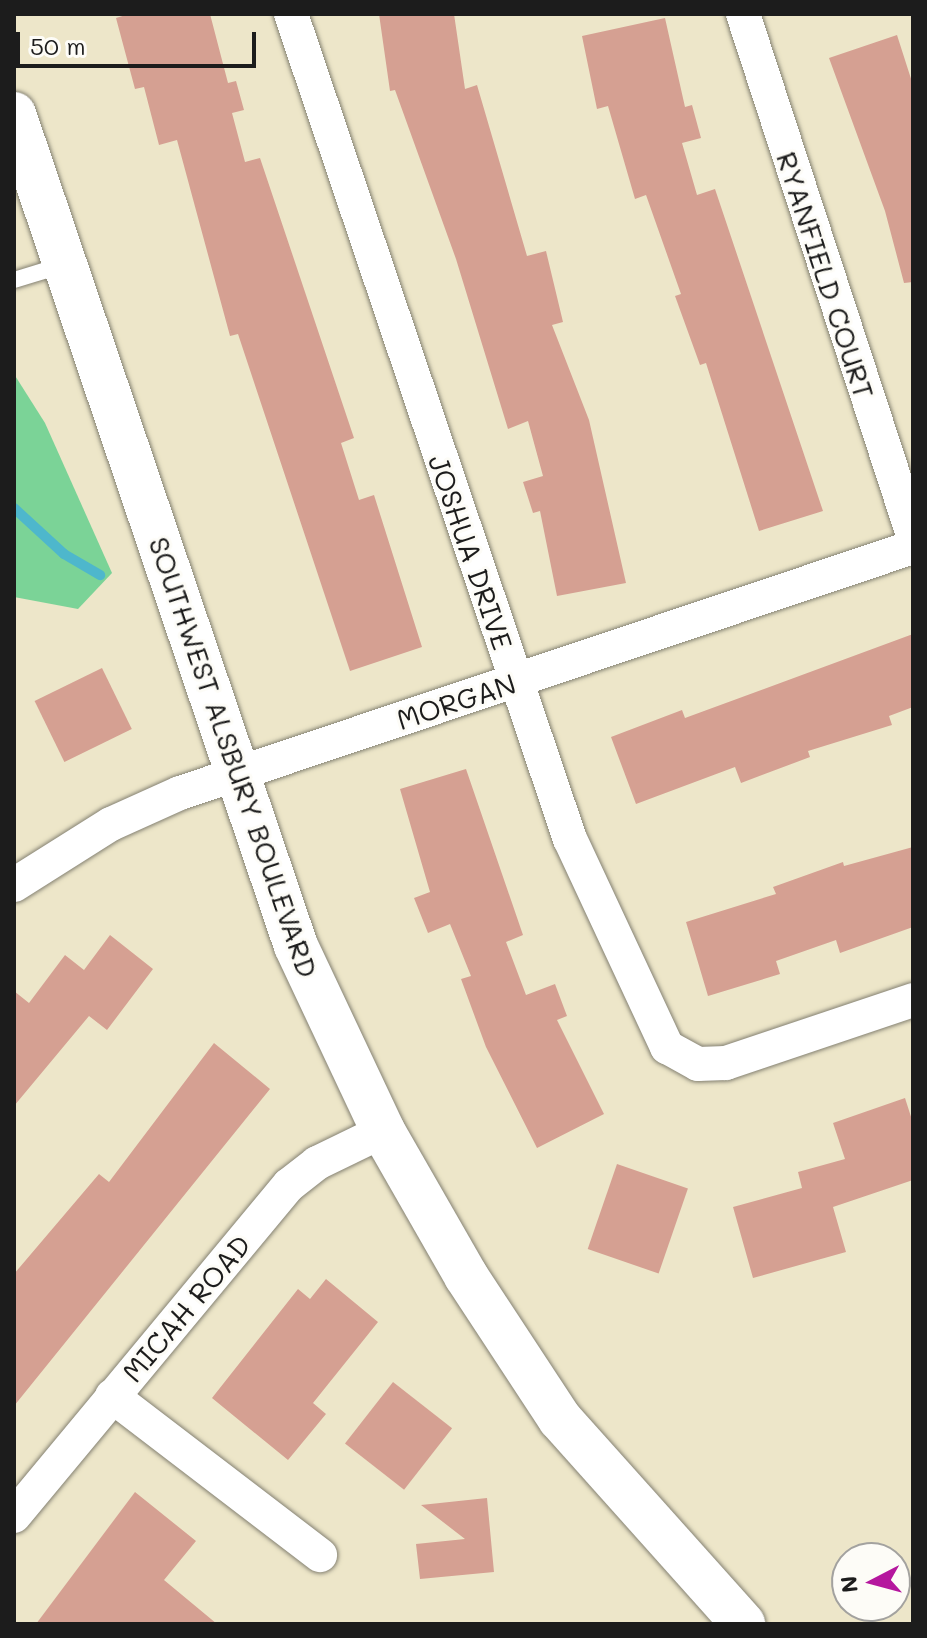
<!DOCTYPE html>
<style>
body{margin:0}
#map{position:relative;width:927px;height:1638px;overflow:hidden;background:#ede6c9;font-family:Mali,sans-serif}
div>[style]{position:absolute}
.green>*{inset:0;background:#7bd397}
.stream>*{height:10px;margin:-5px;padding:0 5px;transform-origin:5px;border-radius:5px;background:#4eb7cc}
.building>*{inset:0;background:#d5a092;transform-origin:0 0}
.roads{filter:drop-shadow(0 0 2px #848172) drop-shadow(0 0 2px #848172)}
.service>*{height:16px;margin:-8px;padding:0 8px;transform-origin:8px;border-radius:8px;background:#fff}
.minor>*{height:34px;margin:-17px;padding:0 17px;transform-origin:17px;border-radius:17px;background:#fff}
.secondary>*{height:44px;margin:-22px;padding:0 22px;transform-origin:22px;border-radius:22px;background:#fff}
span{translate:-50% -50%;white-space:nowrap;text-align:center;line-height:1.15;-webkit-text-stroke:6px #fdfcf7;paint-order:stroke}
.street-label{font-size:28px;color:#1c1c1c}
.frame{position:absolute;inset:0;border:16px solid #1c1c1c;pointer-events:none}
.north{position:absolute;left:831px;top:1542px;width:80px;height:80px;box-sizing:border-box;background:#fdfcf7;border:2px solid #a3a29f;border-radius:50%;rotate:264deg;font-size:22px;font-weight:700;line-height:32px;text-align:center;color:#1c1c1c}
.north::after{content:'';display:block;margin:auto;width:28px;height:36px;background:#b5179e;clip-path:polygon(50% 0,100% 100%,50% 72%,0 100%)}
.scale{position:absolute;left:16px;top:32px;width:240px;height:36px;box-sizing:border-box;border:4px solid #1c1c1c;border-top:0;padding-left:10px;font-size:24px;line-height:28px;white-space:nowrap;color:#1c1c1c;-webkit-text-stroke:6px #fdfcf7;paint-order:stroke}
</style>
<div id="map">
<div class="green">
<div style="clip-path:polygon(14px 374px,45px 423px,112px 573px,78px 609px,14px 597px)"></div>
</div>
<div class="stream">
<div style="left:14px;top:508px;width:68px;rotate:42.6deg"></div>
<div style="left:64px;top:554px;width:42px;rotate:30.3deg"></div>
</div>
<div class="building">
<div style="clip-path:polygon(129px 14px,210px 14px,228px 83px,236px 81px,244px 110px,232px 113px,245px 162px,260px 158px,354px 438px,341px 443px,359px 500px,374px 495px,422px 647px,350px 671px,238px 334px,230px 336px,177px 140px,159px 145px,144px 87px,135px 89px,116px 18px)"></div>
<div style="clip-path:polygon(379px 14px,454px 14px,465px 89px,477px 85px,527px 256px,546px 251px,563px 322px,552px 325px,589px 420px,626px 583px,557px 596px,540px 511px,533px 513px,523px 482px,543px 476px,528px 421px,508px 429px,456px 259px,395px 90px,390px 91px)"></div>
<div style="clip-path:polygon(665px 18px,685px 107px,692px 105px,701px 138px,682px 143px,697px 195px,715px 189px,823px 511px,759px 531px,706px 363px,700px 365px,675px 296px,681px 294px,646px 195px,635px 199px,608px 106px,597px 109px,582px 36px)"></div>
<div style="clip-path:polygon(897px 35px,913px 85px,913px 282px,904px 283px,885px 211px,829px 58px)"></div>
<div style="clip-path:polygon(913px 634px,913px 707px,889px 716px,892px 725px,808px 751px,810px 757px,741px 783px,735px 767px,636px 804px,611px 737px,682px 710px,685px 718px)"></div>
<div style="left:102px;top:668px;width:68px;height:75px;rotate:64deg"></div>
<div style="clip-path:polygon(466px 769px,523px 935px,506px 942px,526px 995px,555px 984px,567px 1016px,557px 1020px,604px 1114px,537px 1148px,486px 1047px,461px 979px,471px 976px,450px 924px,428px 933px,414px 898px,430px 892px,400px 789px)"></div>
<div style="clip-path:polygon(913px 847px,913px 927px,840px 953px,836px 940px,776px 961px,780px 974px,708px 996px,686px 922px,776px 894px,773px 887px,843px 862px,844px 866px)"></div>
<div style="clip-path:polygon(110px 935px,153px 969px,107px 1030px,89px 1016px,14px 1106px,14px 991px,29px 1003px,65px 955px,84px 970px)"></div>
<div style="clip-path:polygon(214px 1043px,270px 1089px,14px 1406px,14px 1274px,99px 1174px,109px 1182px)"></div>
<div style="clip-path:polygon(905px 1098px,913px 1123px,913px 1180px,833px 1207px,846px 1252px,753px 1278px,733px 1207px,802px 1188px,798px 1172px,845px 1159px,833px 1123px)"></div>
<div style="left:617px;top:1164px;width:75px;height:90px;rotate:19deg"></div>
<div style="clip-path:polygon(326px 1279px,378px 1322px,313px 1403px,326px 1414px,288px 1460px,212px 1398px,298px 1289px,310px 1299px)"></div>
<div style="left:393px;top:1382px;width:75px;height:78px;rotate:38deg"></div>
<div style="clip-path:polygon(135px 1492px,196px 1541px,164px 1580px,217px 1624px,36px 1624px)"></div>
<div style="clip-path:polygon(487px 1498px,494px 1572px,420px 1579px,416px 1544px,465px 1539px,421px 1505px)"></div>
</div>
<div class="roads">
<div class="service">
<div style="left:14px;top:280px;width:51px;rotate:-17deg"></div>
</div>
<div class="minor">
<div style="left:291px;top:14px;width:871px;rotate:71.32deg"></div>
<div style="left:570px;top:839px;width:230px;rotate:65deg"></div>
<div style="left:667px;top:1047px;width:35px;rotate:29deg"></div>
<div style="left:698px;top:1064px;width:28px;rotate:-2deg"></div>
<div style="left:726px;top:1063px;width:197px;rotate:-18.6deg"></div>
<div style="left:743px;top:14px;width:548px;rotate:71.93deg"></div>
<div style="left:14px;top:885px;width:115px;rotate:-32.2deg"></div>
<div style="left:111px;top:824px;width:76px;rotate:-24.2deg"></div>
<div style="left:180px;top:793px;width:773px;rotate:-18.55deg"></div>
<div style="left:112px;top:1396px;width:262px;rotate:37.4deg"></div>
<div style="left:14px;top:1516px;width:430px;rotate:-50.3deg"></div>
<div style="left:289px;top:1185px;width:36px;rotate:-38deg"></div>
<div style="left:317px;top:1163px;width:73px;rotate:-25.9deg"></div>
</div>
<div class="secondary">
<div style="left:14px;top:114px;width:878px;rotate:71.28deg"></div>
<div style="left:296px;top:946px;width:204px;rotate:64.8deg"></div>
<div style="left:383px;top:1131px;width:167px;rotate:60.2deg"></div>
<div style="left:466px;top:1276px;width:171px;rotate:56.7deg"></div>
<div style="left:560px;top:1419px;width:275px;rotate:48.2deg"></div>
</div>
</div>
<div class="street-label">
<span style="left:826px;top:275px;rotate:72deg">RYANFIELD COURT</span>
<span style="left:471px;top:552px;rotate:71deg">JOSHUA DRIVE</span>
<span style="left:456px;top:701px;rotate:-18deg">MORGAN</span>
<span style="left:234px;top:757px;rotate:71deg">SOUTHWEST ALSBURY BOULEVARD</span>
<span style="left:186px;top:1308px;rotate:-50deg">MICAH ROAD</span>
</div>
<div class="frame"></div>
<div class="north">N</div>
<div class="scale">50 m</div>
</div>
